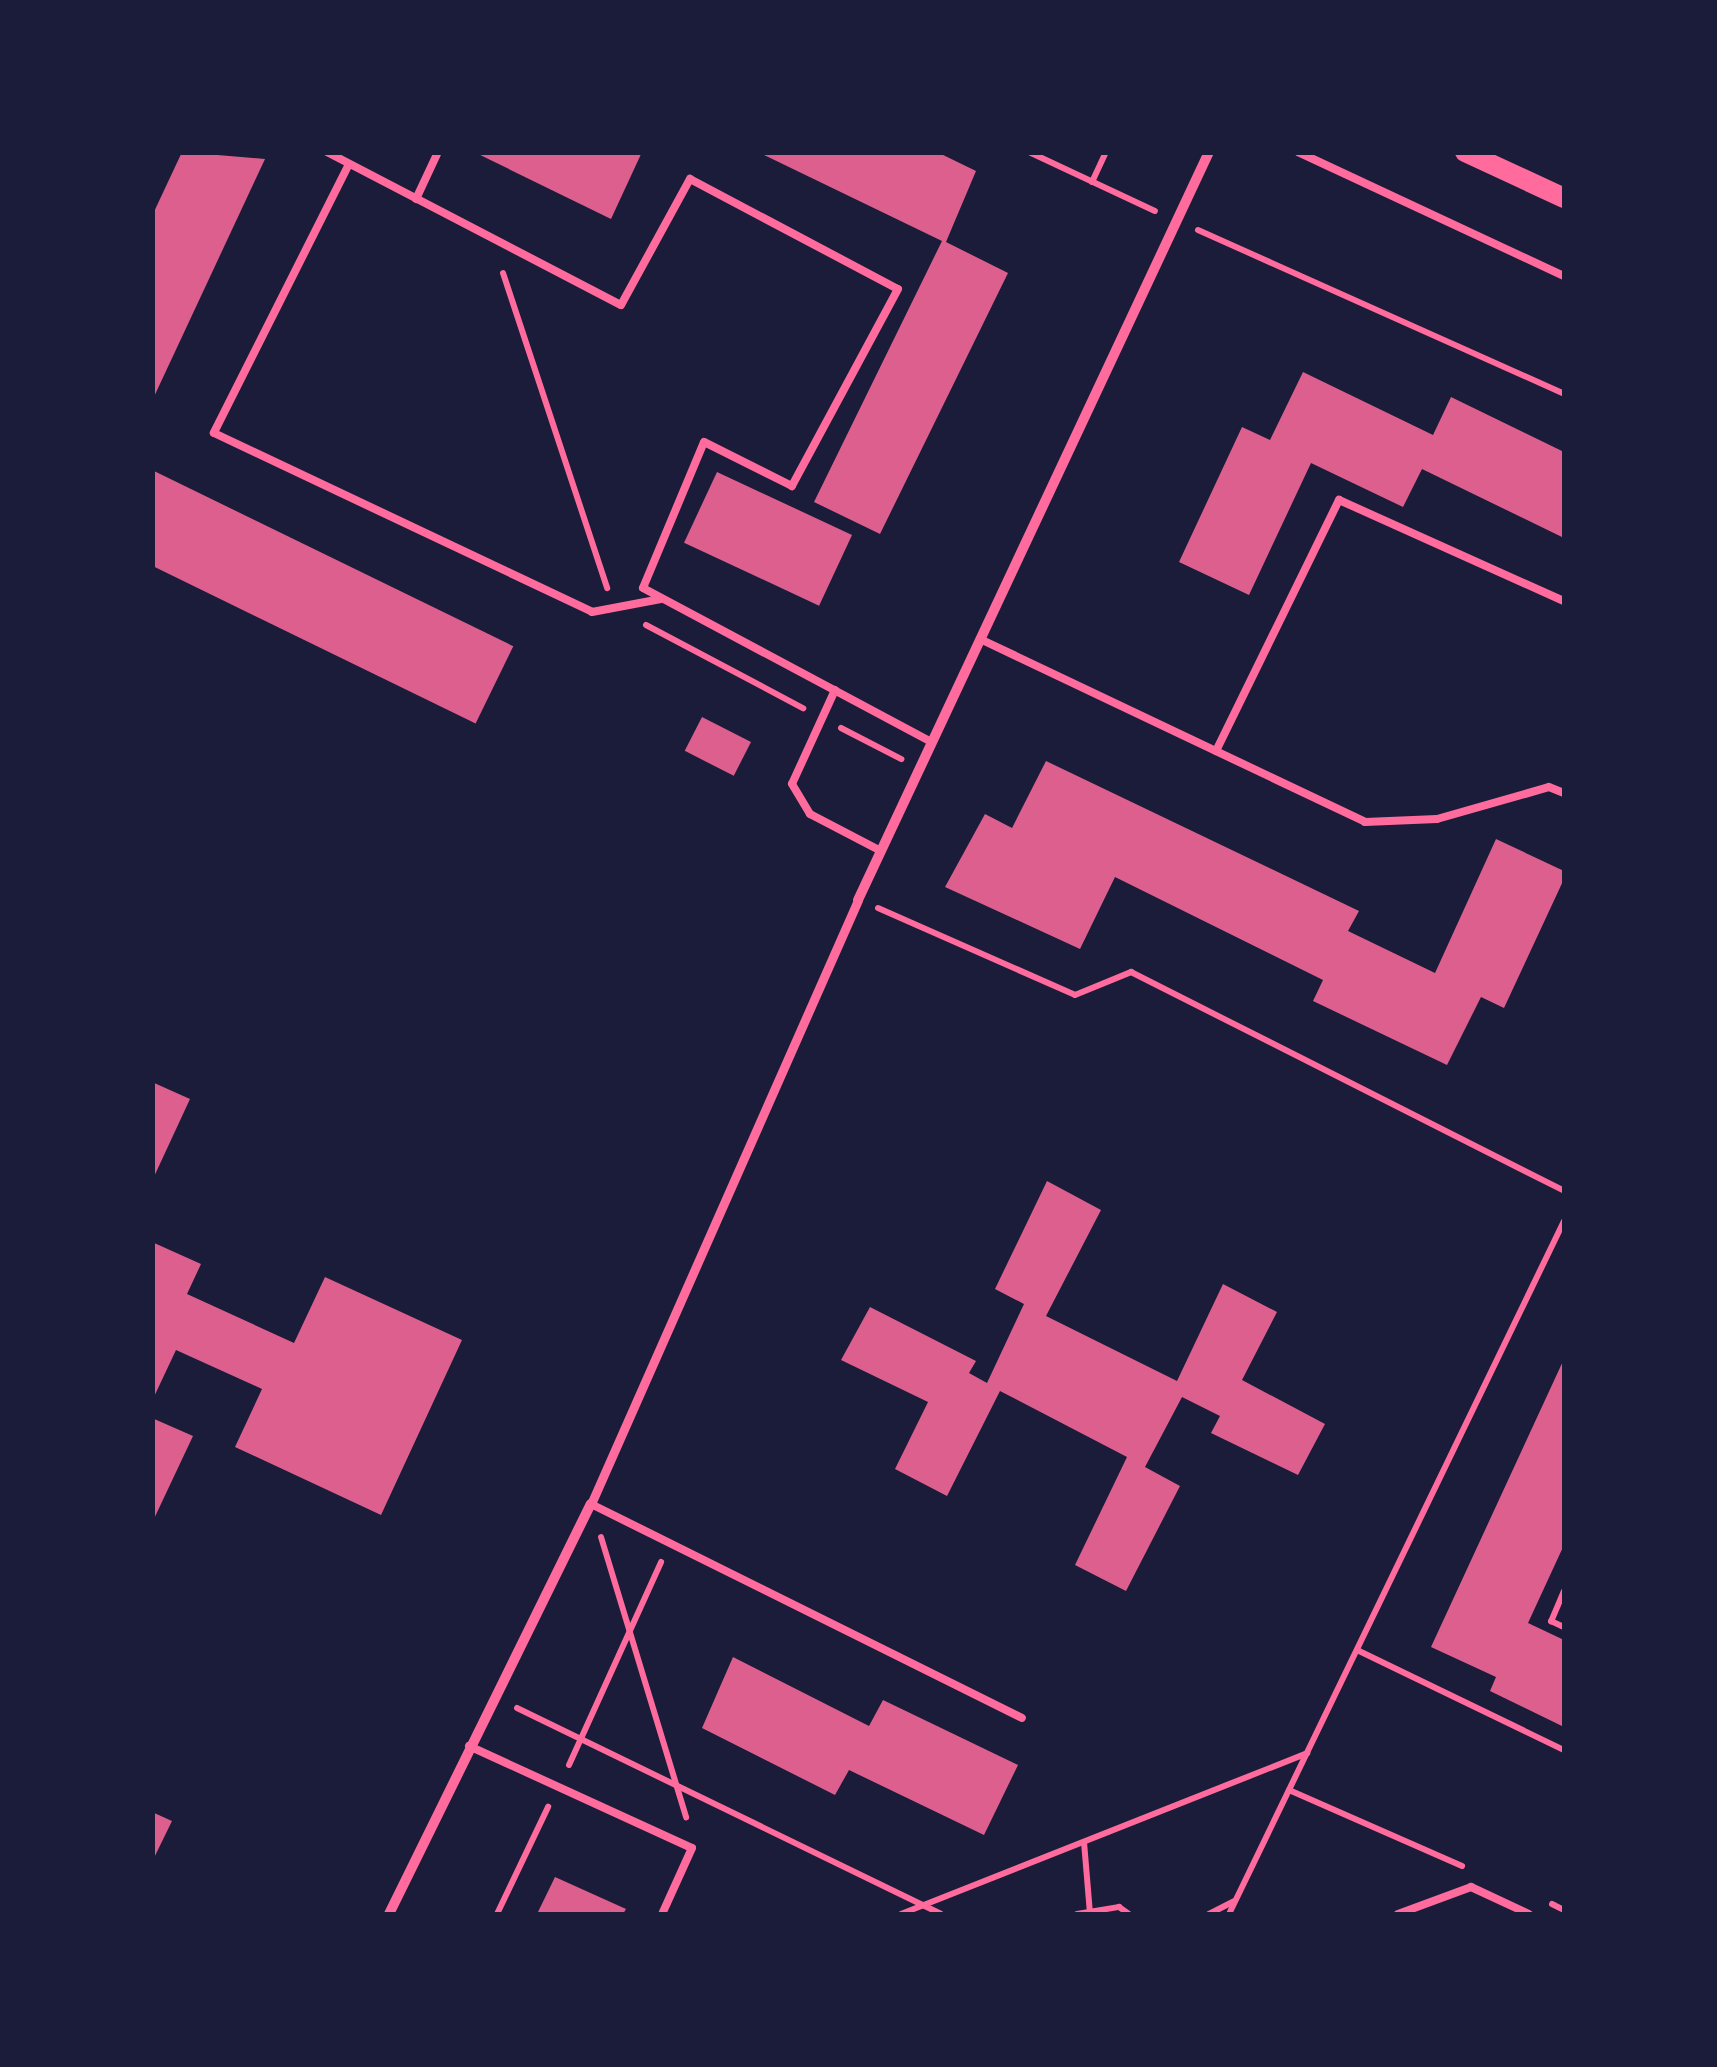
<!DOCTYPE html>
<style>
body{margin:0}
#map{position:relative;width:1717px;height:2067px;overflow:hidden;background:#1b1b3a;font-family:"Work Sans",sans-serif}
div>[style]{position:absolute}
.building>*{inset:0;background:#dd5f8e;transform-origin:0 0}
.path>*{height:6px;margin:-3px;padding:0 3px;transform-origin:3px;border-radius:3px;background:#ff6b9d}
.service>*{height:8px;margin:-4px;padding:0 4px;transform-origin:4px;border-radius:4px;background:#ff6b9d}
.pedestrian>*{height:9px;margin:-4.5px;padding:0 4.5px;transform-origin:4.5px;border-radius:4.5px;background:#ff6b9d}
.minor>*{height:10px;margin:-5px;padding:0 5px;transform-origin:5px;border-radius:5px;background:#ff6b9d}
.secondary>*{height:20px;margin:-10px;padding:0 10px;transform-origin:10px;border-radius:10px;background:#ff6b9d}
span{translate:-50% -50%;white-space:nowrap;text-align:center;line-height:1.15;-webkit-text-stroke:10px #1b1b3a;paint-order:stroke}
.frame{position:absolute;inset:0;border:155px solid #1b1b3a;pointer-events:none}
</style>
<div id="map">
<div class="building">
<div style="clip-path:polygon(182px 152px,265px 159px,152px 401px,152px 216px)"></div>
<div style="clip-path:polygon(474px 152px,642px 152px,611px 219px)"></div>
<div style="clip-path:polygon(758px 152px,937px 152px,976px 171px,946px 242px,1008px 273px,880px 534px,814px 502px,942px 241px)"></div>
<div style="clip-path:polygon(1303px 372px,1433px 435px,1451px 397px,1564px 452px,1564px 538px,1422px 469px,1403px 507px,1311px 463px,1249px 595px,1179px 562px,1242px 427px,1270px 440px)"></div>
<div style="left:152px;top:470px;width:402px;height:86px;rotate:26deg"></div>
<div style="left:717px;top:472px;width:149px;height:78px;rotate:25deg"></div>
<div style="left:702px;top:717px;width:55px;height:38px;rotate:27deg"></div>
<div style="clip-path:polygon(1046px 761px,1359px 911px,1348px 931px,1435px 973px,1496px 839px,1564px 871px,1564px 879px,1504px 1008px,1481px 997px,1447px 1065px,1313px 1001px,1323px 980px,1115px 877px,1080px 949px,945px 887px,985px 814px,1012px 828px)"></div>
<div style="clip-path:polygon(152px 1082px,190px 1099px,152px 1181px)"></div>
<div style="clip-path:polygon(1047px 1181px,1101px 1210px,1046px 1316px,1177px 1381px,1223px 1284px,1277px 1312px,1242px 1380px,1325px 1424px,1298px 1475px,1211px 1433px,1220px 1416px,1182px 1397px,1145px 1467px,1180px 1486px,1126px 1591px,1075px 1565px,1127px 1457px,1000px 1391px,947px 1496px,895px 1469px,928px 1402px,841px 1360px,870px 1307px,976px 1361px,969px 1373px,987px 1383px,1024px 1304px,995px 1289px)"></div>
<div style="clip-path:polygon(152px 1242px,201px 1264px,187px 1294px,294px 1343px,325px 1277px,462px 1340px,381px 1515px,235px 1447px,262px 1389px,176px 1350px,152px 1401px)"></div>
<div style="clip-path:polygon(1564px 1359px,1564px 1545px,1528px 1623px,1564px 1640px,1564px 1727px,1490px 1691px,1496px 1677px,1431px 1647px)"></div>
<div style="clip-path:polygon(152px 1418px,193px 1436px,152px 1523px)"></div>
<div style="clip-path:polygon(733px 1657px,869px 1726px,883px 1700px,1018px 1765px,984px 1835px,849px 1770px,835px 1795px,702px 1728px)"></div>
<div style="clip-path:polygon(152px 1812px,172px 1821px,152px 1862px)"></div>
<div style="clip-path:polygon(555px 1877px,626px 1909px,623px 1914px,537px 1914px)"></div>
</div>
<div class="path">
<div style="left:1029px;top:152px;width:139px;rotate:25.1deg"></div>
<div style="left:1092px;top:182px;width:33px;rotate:-65deg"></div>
<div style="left:1198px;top:230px;width:401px;rotate:24.1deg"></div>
<div style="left:503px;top:273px;width:332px;rotate:71.7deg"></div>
<div style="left:646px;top:625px;width:178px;rotate:27.9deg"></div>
<div style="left:841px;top:728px;width:68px;rotate:27.3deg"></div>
<div style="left:878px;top:908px;width:215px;rotate:23.8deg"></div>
<div style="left:1075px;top:995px;width:61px;rotate:-22.3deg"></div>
<div style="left:1131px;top:972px;width:485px;rotate:26.8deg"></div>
<div style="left:601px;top:1537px;width:293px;rotate:73.1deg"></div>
<div style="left:1564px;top:1591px;width:33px;rotate:113deg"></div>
<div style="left:1551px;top:1621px;width:14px;rotate:25deg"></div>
<div style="left:1357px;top:1650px;width:230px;rotate:25.8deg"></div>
<div style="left:517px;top:1708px;width:471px;rotate:25.9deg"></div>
<div style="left:569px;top:1765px;width:223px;rotate:-65.6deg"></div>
<div style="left:1289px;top:1790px;width:189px;rotate:23.7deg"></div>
<div style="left:1084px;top:1842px;width:72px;rotate:85.2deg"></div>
<div style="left:1552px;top:1904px;width:13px;rotate:27deg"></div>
<div style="left:497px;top:1914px;width:119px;rotate:-64.5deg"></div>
<div style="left:901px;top:1914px;width:437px;rotate:-21.6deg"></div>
<div style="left:1077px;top:1914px;width:43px;rotate:-9.5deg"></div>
<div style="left:1119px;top:1907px;width:12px;rotate:35deg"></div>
<div style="left:1209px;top:1914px;width:28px;rotate:-27deg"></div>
<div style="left:1229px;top:1914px;width:770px;rotate:-64.2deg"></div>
</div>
<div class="service">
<div style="left:327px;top:152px;width:331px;rotate:27.5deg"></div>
<div style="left:621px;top:305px;width:144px;rotate:-61.3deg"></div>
<div style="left:690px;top:179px;width:235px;rotate:27.9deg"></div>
<div style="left:898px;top:289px;width:224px;rotate:118.3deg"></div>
<div style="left:792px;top:486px;width:98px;rotate:-153.4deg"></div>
<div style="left:704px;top:442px;width:158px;rotate:112.7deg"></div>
<div style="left:643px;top:588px;width:327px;rotate:28.1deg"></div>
<div style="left:1298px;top:152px;width:293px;rotate:25deg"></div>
<div style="left:349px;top:164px;width:301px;rotate:116.7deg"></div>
<div style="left:214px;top:433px;width:418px;rotate:25.3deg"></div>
<div style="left:592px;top:612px;width:70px;rotate:-10.7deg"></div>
<div style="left:416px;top:199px;width:52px;rotate:-64.9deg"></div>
<div style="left:980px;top:639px;width:426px;rotate:25.4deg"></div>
<div style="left:1365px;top:822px;width:72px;rotate:-2.4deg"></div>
<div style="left:1437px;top:819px;width:116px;rotate:-15.9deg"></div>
<div style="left:1549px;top:787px;width:16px;rotate:22deg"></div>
<div style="left:835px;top:690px;width:103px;rotate:114.6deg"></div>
<div style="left:792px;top:784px;width:35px;rotate:59deg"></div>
<div style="left:810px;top:814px;width:80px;rotate:27.5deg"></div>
<div style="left:1216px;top:751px;width:280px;rotate:-63.9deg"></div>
<div style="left:1339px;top:500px;width:247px;rotate:24.2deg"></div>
<div style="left:591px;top:1504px;width:481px;rotate:26.4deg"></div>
<div style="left:469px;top:1746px;width:245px;rotate:24.6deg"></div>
<div style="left:692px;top:1848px;width:72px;rotate:114.4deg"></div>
<div style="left:1398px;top:1914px;width:78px;rotate:-20.3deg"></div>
<div style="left:1471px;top:1887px;width:64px;rotate:25deg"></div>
</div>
<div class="pedestrian">
<div style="left:591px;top:1504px;width:660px;rotate:-66.15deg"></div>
</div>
<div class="minor">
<div style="left:858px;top:900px;width:826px;rotate:-64.86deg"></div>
<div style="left:389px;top:1914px;width:457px;rotate:-63.8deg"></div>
</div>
<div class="secondary">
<div style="left:1465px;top:152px;width:109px;rotate:24.9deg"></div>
</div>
<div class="frame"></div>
</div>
